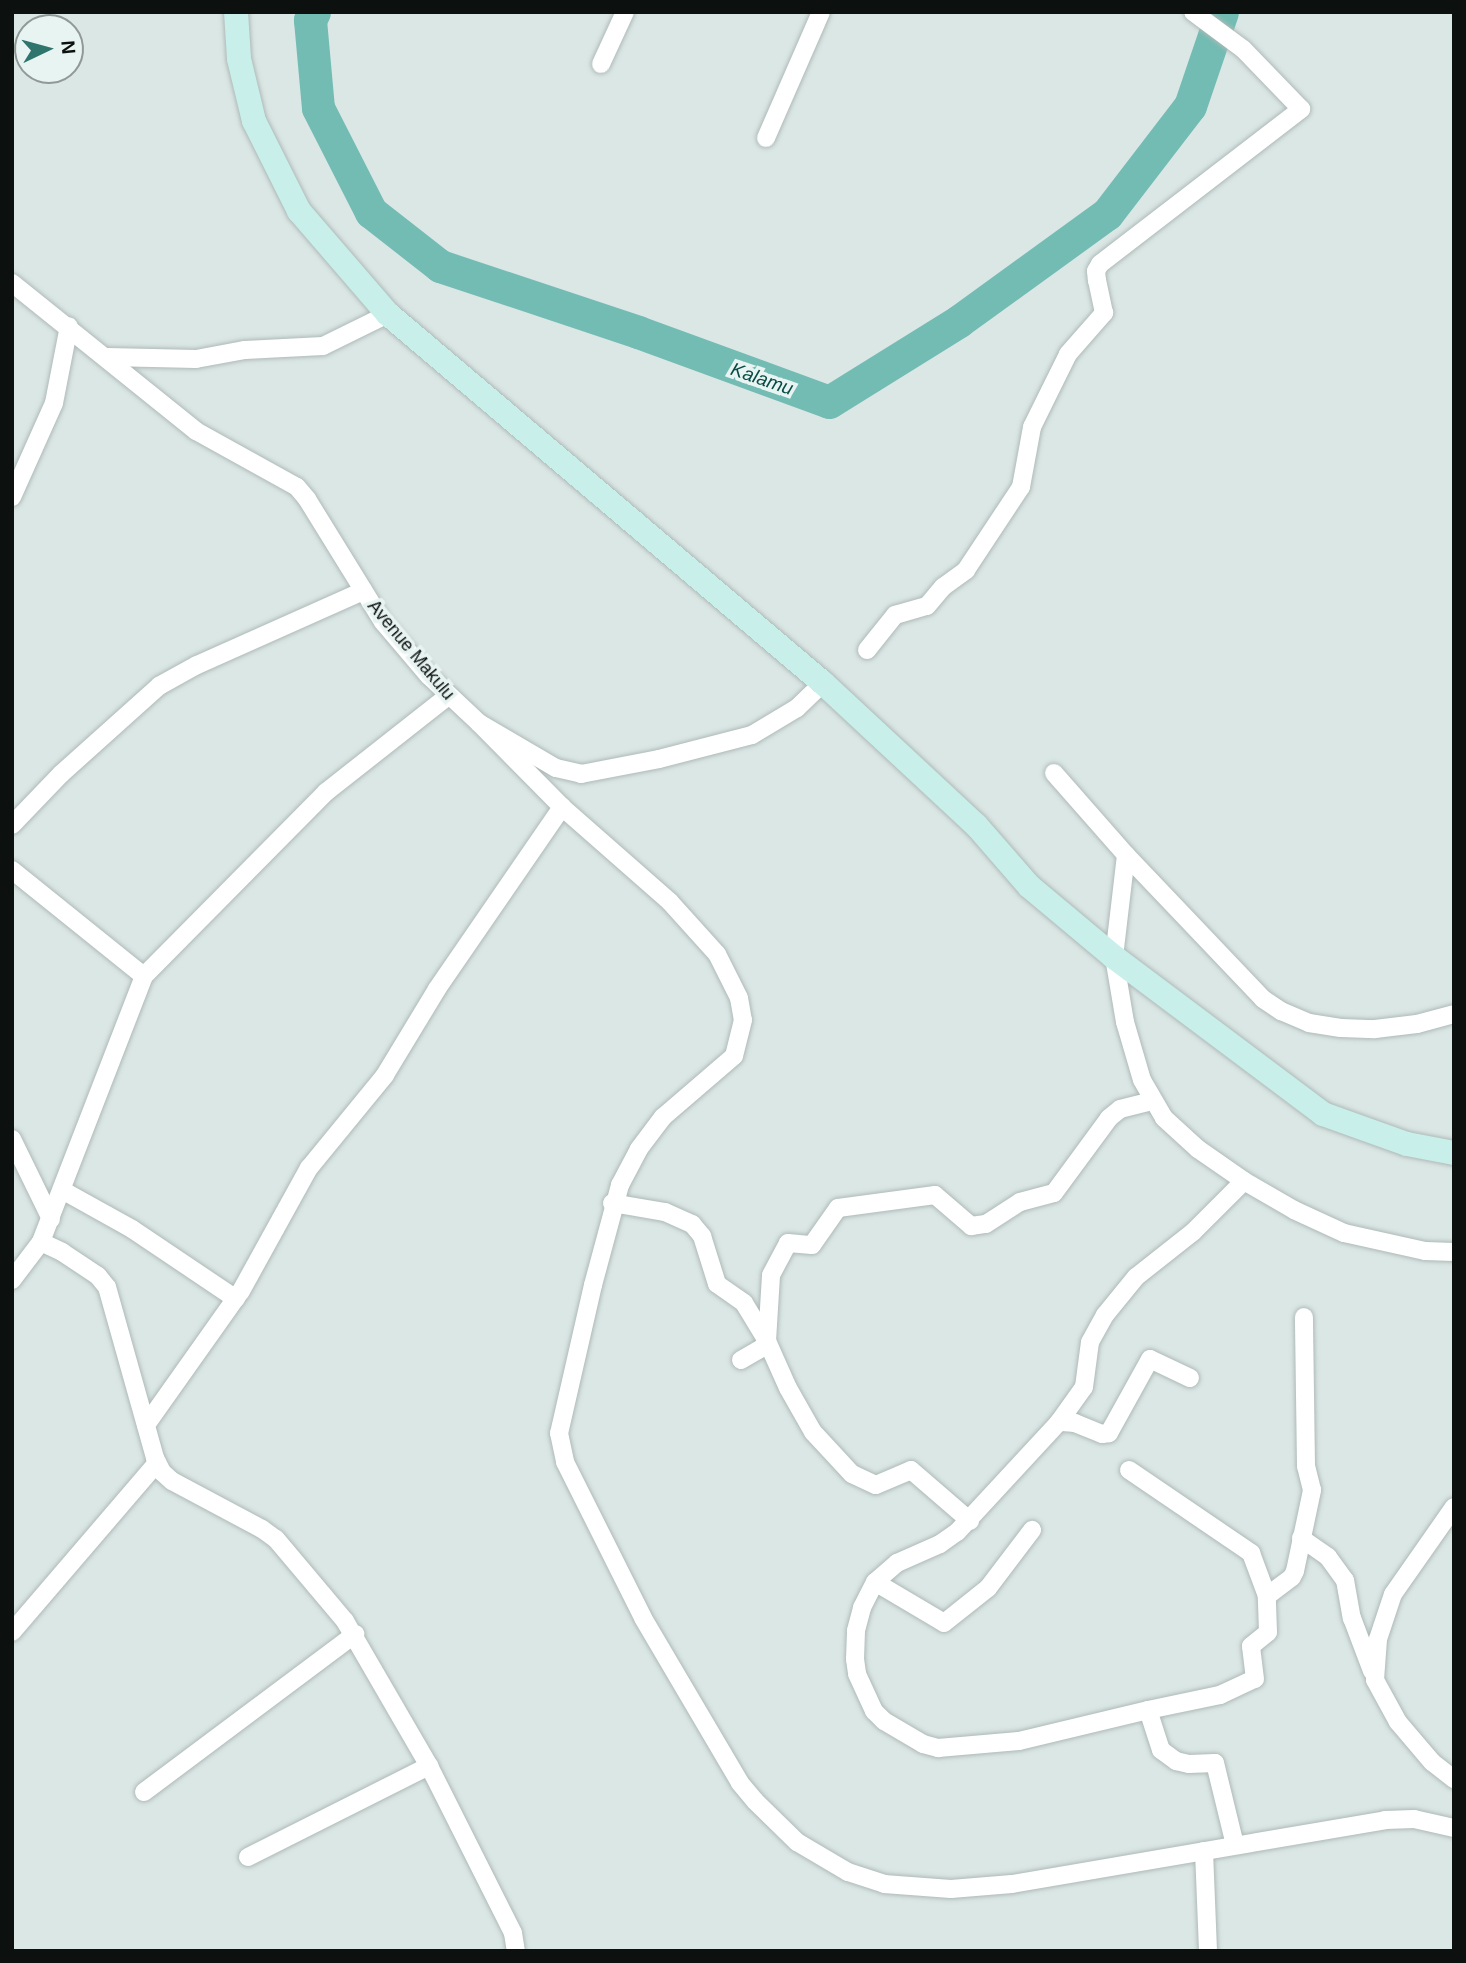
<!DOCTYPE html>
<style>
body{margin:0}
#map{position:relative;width:1466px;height:1963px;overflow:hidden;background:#dbe7e5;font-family:Helvetica,sans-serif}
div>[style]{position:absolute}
.river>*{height:33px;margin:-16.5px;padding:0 16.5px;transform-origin:16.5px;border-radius:16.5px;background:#73bcb3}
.roads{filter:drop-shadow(0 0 2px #aebab8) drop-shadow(0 0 2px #aebab8)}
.minor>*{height:18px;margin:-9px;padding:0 9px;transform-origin:9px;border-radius:9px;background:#fff}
.secondary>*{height:24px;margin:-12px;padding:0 12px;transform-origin:12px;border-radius:12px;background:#c9efeb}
span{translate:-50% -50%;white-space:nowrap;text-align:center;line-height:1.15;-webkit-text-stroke:7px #e8f4f2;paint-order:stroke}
.street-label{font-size:18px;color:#0c100f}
.water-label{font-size:19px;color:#094c46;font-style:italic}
.frame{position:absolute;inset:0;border:14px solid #0c100f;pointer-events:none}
.north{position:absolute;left:14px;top:14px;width:70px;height:70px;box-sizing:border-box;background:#e8f4f2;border:2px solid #909997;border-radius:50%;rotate:85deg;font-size:19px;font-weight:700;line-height:28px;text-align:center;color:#0c100f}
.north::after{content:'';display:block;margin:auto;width:24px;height:32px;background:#2d756d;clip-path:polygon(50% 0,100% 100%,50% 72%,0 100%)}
</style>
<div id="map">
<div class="river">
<div style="left:314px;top:12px;width:9px;rotate:117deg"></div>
<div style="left:310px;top:20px;width:88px;rotate:84.8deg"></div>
<div style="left:318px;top:108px;width:117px;rotate:63deg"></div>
<div style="left:371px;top:212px;width:88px;rotate:38deg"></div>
<div style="left:440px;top:266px;width:209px;rotate:18.4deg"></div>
<div style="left:638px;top:332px;width:203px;rotate:20.1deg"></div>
<div style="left:829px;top:402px;width:153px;rotate:-31.9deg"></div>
<div style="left:959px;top:321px;width:183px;rotate:-35.9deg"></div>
<div style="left:1107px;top:214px;width:136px;rotate:-52.5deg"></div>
<div style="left:1190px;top:106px;width:99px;rotate:-71.2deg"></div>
</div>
<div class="roads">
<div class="minor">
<div style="left:601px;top:64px;width:57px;rotate:-65.2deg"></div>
<div style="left:766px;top:138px;width:137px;rotate:-66.4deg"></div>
<div style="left:12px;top:283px;width:236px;rotate:38.8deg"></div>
<div style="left:196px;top:431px;width:115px;rotate:29deg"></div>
<div style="left:297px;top:487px;width:16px;rotate:50deg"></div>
<div style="left:307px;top:499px;width:145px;rotate:58.3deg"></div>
<div style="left:383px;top:622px;width:71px;rotate:49.6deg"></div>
<div style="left:429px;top:676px;width:69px;rotate:43.2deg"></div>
<div style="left:479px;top:723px;width:89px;rotate:30.3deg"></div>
<div style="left:556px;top:768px;width:26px;rotate:13deg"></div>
<div style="left:581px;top:774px;width:79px;rotate:-10.9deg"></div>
<div style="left:659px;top:759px;width:96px;rotate:-14.5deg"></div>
<div style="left:752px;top:735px;width:52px;rotate:-31deg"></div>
<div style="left:797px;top:708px;width:36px;rotate:-44deg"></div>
<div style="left:108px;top:357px;width:88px;rotate:1.3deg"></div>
<div style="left:196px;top:359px;width:50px;rotate:-10.4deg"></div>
<div style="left:245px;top:350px;width:78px;rotate:-2.9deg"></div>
<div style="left:323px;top:346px;width:72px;rotate:-26.2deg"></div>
<div style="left:12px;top:497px;width:103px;rotate:-65.9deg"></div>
<div style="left:54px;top:403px;width:78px;rotate:-79deg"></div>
<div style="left:867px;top:650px;width:45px;rotate:-51.3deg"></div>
<div style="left:895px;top:615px;width:33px;rotate:-16deg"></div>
<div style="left:927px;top:606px;width:25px;rotate:-50deg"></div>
<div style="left:943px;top:587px;width:29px;rotate:-36deg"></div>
<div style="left:966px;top:570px;width:100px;rotate:-56.5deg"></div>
<div style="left:1021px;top:487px;width:61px;rotate:-79.6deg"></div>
<div style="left:1032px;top:427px;width:81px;rotate:-63.7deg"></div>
<div style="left:1068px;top:354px;width:55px;rotate:-48.7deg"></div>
<div style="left:1104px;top:313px;width:33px;rotate:-102deg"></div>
<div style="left:1097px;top:281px;width:10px;rotate:-96deg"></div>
<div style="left:1096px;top:271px;width:8px;rotate:-60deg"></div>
<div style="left:1100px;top:264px;width:254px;rotate:-37.6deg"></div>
<div style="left:1301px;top:109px;width:83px;rotate:-134deg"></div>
<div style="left:1243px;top:49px;width:62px;rotate:-143.5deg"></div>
<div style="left:479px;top:723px;width:118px;rotate:45.3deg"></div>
<div style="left:562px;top:807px;width:144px;rotate:41.3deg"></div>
<div style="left:670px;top:902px;width:70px;rotate:47.9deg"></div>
<div style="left:717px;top:954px;width:49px;rotate:63.4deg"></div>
<div style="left:739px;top:998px;width:22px;rotate:80deg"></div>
<div style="left:743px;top:1020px;width:37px;rotate:104deg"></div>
<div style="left:734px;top:1056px;width:94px;rotate:139.3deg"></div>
<div style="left:663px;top:1117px;width:40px;rotate:127deg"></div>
<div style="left:639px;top:1149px;width:41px;rotate:117.8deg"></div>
<div style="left:620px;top:1185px;width:104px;rotate:105.1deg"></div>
<div style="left:593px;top:1285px;width:152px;rotate:102.9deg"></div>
<div style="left:559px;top:1433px;width:30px;rotate:78deg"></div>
<div style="left:565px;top:1462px;width:174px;rotate:63.4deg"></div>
<div style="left:643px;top:1618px;width:191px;rotate:59.5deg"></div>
<div style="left:740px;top:1783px;width:23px;rotate:50deg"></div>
<div style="left:755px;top:1801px;width:59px;rotate:44.3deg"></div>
<div style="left:797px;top:1842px;width:59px;rotate:30.5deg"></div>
<div style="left:848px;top:1872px;width:38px;rotate:18deg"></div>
<div style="left:884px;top:1884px;width:67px;rotate:4.3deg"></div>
<div style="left:951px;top:1889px;width:61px;rotate:-4.7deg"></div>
<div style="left:1012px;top:1884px;width:378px;rotate:-9.7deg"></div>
<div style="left:1385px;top:1820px;width:29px;rotate:-2deg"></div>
<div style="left:1414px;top:1819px;width:41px;rotate:12.7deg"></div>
<div style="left:1054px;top:773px;width:109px;rotate:48.7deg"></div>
<div style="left:1126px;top:855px;width:199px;rotate:46.4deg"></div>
<div style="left:1263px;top:999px;width:22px;rotate:34deg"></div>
<div style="left:1281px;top:1011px;width:30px;rotate:23deg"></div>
<div style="left:1309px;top:1023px;width:32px;rotate:9deg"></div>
<div style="left:1341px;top:1028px;width:34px;rotate:2deg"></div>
<div style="left:1375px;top:1029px;width:42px;rotate:-6.8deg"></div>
<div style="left:1417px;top:1024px;width:38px;rotate:-15deg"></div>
<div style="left:12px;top:825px;width:71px;rotate:-46.1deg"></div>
<div style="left:61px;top:774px;width:132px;rotate:-41.9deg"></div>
<div style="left:159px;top:686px;width:43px;rotate:-28.9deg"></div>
<div style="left:197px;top:665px;width:182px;rotate:-24deg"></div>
<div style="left:1126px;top:855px;width:103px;rotate:96.7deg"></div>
<div style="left:1114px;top:957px;width:66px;rotate:80.4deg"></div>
<div style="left:1125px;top:1022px;width:60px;rotate:73.7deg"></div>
<div style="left:1142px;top:1080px;width:44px;rotate:59.9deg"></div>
<div style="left:1164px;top:1118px;width:46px;rotate:42.4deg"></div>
<div style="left:1198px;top:1149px;width:56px;rotate:34.8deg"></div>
<div style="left:1244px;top:1181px;width:58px;rotate:30.1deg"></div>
<div style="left:1294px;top:1210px;width:55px;rotate:24.7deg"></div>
<div style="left:1344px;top:1233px;width:83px;rotate:12.5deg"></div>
<div style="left:1425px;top:1251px;width:29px;rotate:2deg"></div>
<div style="left:12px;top:870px;width:169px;rotate:38.8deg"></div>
<div style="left:144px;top:976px;width:285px;rotate:111.2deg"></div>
<div style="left:144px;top:976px;width:259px;rotate:-45.3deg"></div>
<div style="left:326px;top:792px;width:155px;rotate:-38.2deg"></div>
<div style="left:12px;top:1139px;width:89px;rotate:64deg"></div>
<div style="left:62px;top:1190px;width:80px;rotate:29.1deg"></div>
<div style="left:132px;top:1229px;width:125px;rotate:33.9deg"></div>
<div style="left:612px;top:1203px;width:54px;rotate:9.6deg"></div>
<div style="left:665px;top:1212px;width:30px;rotate:24deg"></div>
<div style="left:692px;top:1224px;width:16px;rotate:50deg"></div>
<div style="left:702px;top:1236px;width:50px;rotate:72.6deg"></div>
<div style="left:717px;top:1284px;width:33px;rotate:35deg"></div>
<div style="left:744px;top:1303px;width:44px;rotate:58.8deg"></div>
<div style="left:767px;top:1341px;width:51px;rotate:65.9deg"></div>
<div style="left:788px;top:1388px;width:51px;rotate:60.4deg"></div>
<div style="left:813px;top:1432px;width:57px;rotate:47.1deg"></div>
<div style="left:852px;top:1474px;width:26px;rotate:25deg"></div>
<div style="left:876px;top:1485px;width:38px;rotate:-23deg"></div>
<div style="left:911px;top:1470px;width:78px;rotate:40.8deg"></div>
<div style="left:12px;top:1280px;width:48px;rotate:-52.7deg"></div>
<div style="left:41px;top:1242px;width:23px;rotate:25deg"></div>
<div style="left:62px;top:1252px;width:43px;rotate:33.7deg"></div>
<div style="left:98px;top:1276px;width:14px;rotate:51deg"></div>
<div style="left:107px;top:1287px;width:178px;rotate:74.3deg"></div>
<div style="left:155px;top:1458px;width:16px;rotate:63deg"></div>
<div style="left:162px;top:1472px;width:13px;rotate:42deg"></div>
<div style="left:172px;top:1481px;width:102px;rotate:28.1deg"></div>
<div style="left:262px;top:1529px;width:17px;rotate:36deg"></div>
<div style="left:276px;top:1539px;width:107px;rotate:49.9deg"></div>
<div style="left:345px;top:1621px;width:168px;rotate:59.9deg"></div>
<div style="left:429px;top:1766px;width:187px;rotate:63.3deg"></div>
<div style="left:513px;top:1933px;width:18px;rotate:81deg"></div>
<div style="left:741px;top:1360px;width:24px;rotate:-30deg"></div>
<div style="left:762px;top:1348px;width:9px;rotate:-54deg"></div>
<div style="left:767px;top:1341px;width:66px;rotate:-86.5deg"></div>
<div style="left:771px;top:1275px;width:36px;rotate:-62deg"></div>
<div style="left:788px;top:1243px;width:24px;rotate:5deg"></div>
<div style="left:812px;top:1245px;width:45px;rotate:-54.9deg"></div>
<div style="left:838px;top:1208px;width:98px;rotate:-7.6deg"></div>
<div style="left:935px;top:1195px;width:48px;rotate:40.7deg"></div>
<div style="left:971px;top:1226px;width:15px;rotate:-8deg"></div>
<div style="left:986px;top:1224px;width:40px;rotate:-32.9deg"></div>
<div style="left:1020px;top:1202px;width:35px;rotate:-15deg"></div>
<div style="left:1054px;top:1193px;width:93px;rotate:-53.7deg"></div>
<div style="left:1109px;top:1118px;width:14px;rotate:-39deg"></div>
<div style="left:1120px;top:1109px;width:33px;rotate:-14deg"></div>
<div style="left:1190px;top:1378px;width:44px;rotate:-154.6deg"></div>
<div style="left:1150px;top:1359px;width:85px;rotate:119deg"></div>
<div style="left:1109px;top:1433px;width:7px;rotate:172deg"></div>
<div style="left:1102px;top:1434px;width:29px;rotate:-158deg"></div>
<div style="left:1075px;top:1423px;width:16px;rotate:-176deg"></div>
<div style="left:1059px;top:1422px;width:150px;rotate:132.8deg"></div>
<div style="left:957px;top:1532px;width:21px;rotate:145deg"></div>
<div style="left:940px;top:1544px;width:47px;rotate:156.2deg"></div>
<div style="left:897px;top:1563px;width:29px;rotate:139deg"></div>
<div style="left:875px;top:1582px;width:29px;rotate:117deg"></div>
<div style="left:862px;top:1608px;width:24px;rotate:105deg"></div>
<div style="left:856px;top:1631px;width:28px;rotate:92deg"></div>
<div style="left:855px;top:1659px;width:15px;rotate:82deg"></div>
<div style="left:857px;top:1674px;width:41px;rotate:65.3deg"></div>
<div style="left:874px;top:1711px;width:14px;rotate:45deg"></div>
<div style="left:884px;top:1721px;width:45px;rotate:30.5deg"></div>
<div style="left:923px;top:1744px;width:16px;rotate:15deg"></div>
<div style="left:938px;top:1748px;width:81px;rotate:-4.9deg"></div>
<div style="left:1019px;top:1741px;width:133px;rotate:-13.5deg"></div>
<div style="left:1148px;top:1710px;width:42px;rotate:72deg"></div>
<div style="left:1161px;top:1750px;width:19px;rotate:36deg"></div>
<div style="left:1176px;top:1761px;width:13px;rotate:13deg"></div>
<div style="left:1189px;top:1764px;width:26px;rotate:-2deg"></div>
<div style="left:1215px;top:1763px;width:84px;rotate:76.3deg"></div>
<div style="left:1059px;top:1422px;width:43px;rotate:-54.5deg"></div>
<div style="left:1084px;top:1387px;width:45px;rotate:-82.4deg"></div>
<div style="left:1090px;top:1342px;width:31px;rotate:-61deg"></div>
<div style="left:1105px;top:1315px;width:49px;rotate:-50.8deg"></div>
<div style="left:1136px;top:1277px;width:73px;rotate:-38.3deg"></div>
<div style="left:1193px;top:1232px;width:72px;rotate:-45deg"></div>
<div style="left:146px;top:1425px;width:164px;rotate:-54.7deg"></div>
<div style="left:241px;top:1291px;width:141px;rotate:-61.1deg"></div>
<div style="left:309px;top:1168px;width:120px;rotate:-50.7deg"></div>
<div style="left:385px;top:1075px;width:100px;rotate:-58.8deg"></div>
<div style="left:437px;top:989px;width:221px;rotate:-55.5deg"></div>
<div style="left:1129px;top:1470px;width:148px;rotate:34.2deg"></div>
<div style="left:1251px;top:1553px;width:46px;rotate:69.6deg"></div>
<div style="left:1454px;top:1507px;width:106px;rotate:125deg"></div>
<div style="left:1393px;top:1594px;width:47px;rotate:108.4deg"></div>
<div style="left:1378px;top:1639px;width:41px;rotate:94.2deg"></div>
<div style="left:1375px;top:1680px;width:48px;rotate:61.3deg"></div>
<div style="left:1398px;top:1722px;width:52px;rotate:49.6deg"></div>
<div style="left:1432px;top:1762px;width:28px;rotate:38deg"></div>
<div style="left:1301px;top:1538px;width:33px;rotate:35deg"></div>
<div style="left:1328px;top:1557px;width:29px;rotate:54deg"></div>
<div style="left:1345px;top:1580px;width:39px;rotate:80deg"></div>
<div style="left:1352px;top:1618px;width:57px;rotate:69.3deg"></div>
<div style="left:875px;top:1582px;width:80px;rotate:30.7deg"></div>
<div style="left:944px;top:1623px;width:56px;rotate:-38.5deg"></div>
<div style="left:988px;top:1588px;width:73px;rotate:-52.8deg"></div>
<div style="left:12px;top:1632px;width:223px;rotate:-49.4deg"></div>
<div style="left:1148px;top:1710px;width:74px;rotate:-11.8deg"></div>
<div style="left:1220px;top:1695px;width:38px;rotate:-25deg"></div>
<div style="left:1255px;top:1679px;width:33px;rotate:-97deg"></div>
<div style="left:1251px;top:1646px;width:22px;rotate:-39deg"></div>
<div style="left:1268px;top:1632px;width:36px;rotate:-92deg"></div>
<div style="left:1267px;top:1596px;width:31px;rotate:-37deg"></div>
<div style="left:1292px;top:1577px;width:7px;rotate:-63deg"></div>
<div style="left:1295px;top:1571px;width:83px;rotate:-78.1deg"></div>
<div style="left:1312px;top:1490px;width:25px;rotate:-104deg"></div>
<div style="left:1306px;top:1466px;width:149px;rotate:-90.8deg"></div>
<div style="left:144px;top:1792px;width:264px;rotate:-36.8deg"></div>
<div style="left:1204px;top:1851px;width:100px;rotate:87.7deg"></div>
<div style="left:248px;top:1857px;width:203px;rotate:-26.7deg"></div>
</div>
<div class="secondary">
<div style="left:236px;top:12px;width:47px;rotate:86.3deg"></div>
<div style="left:239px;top:59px;width:64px;rotate:76.4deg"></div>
<div style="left:254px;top:121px;width:101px;rotate:63.4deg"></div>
<div style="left:299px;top:211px;width:136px;rotate:49.2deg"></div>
<div style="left:388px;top:314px;width:570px;rotate:40.31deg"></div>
<div style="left:823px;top:683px;width:209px;rotate:42.9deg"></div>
<div style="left:976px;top:825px;width:81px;rotate:49deg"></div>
<div style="left:1029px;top:886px;width:111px;rotate:39.9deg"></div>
<div style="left:1114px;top:957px;width:261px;rotate:36.9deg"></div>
<div style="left:1323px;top:1114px;width:89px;rotate:19.7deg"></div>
<div style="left:1407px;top:1144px;width:48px;rotate:10.8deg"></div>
</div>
</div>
<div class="street-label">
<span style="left:411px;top:650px;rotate:50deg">Avenue Makulu</span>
</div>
<div class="water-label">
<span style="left:762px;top:379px;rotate:19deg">Kalamu</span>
</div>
<div class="frame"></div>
<div class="north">N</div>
</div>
